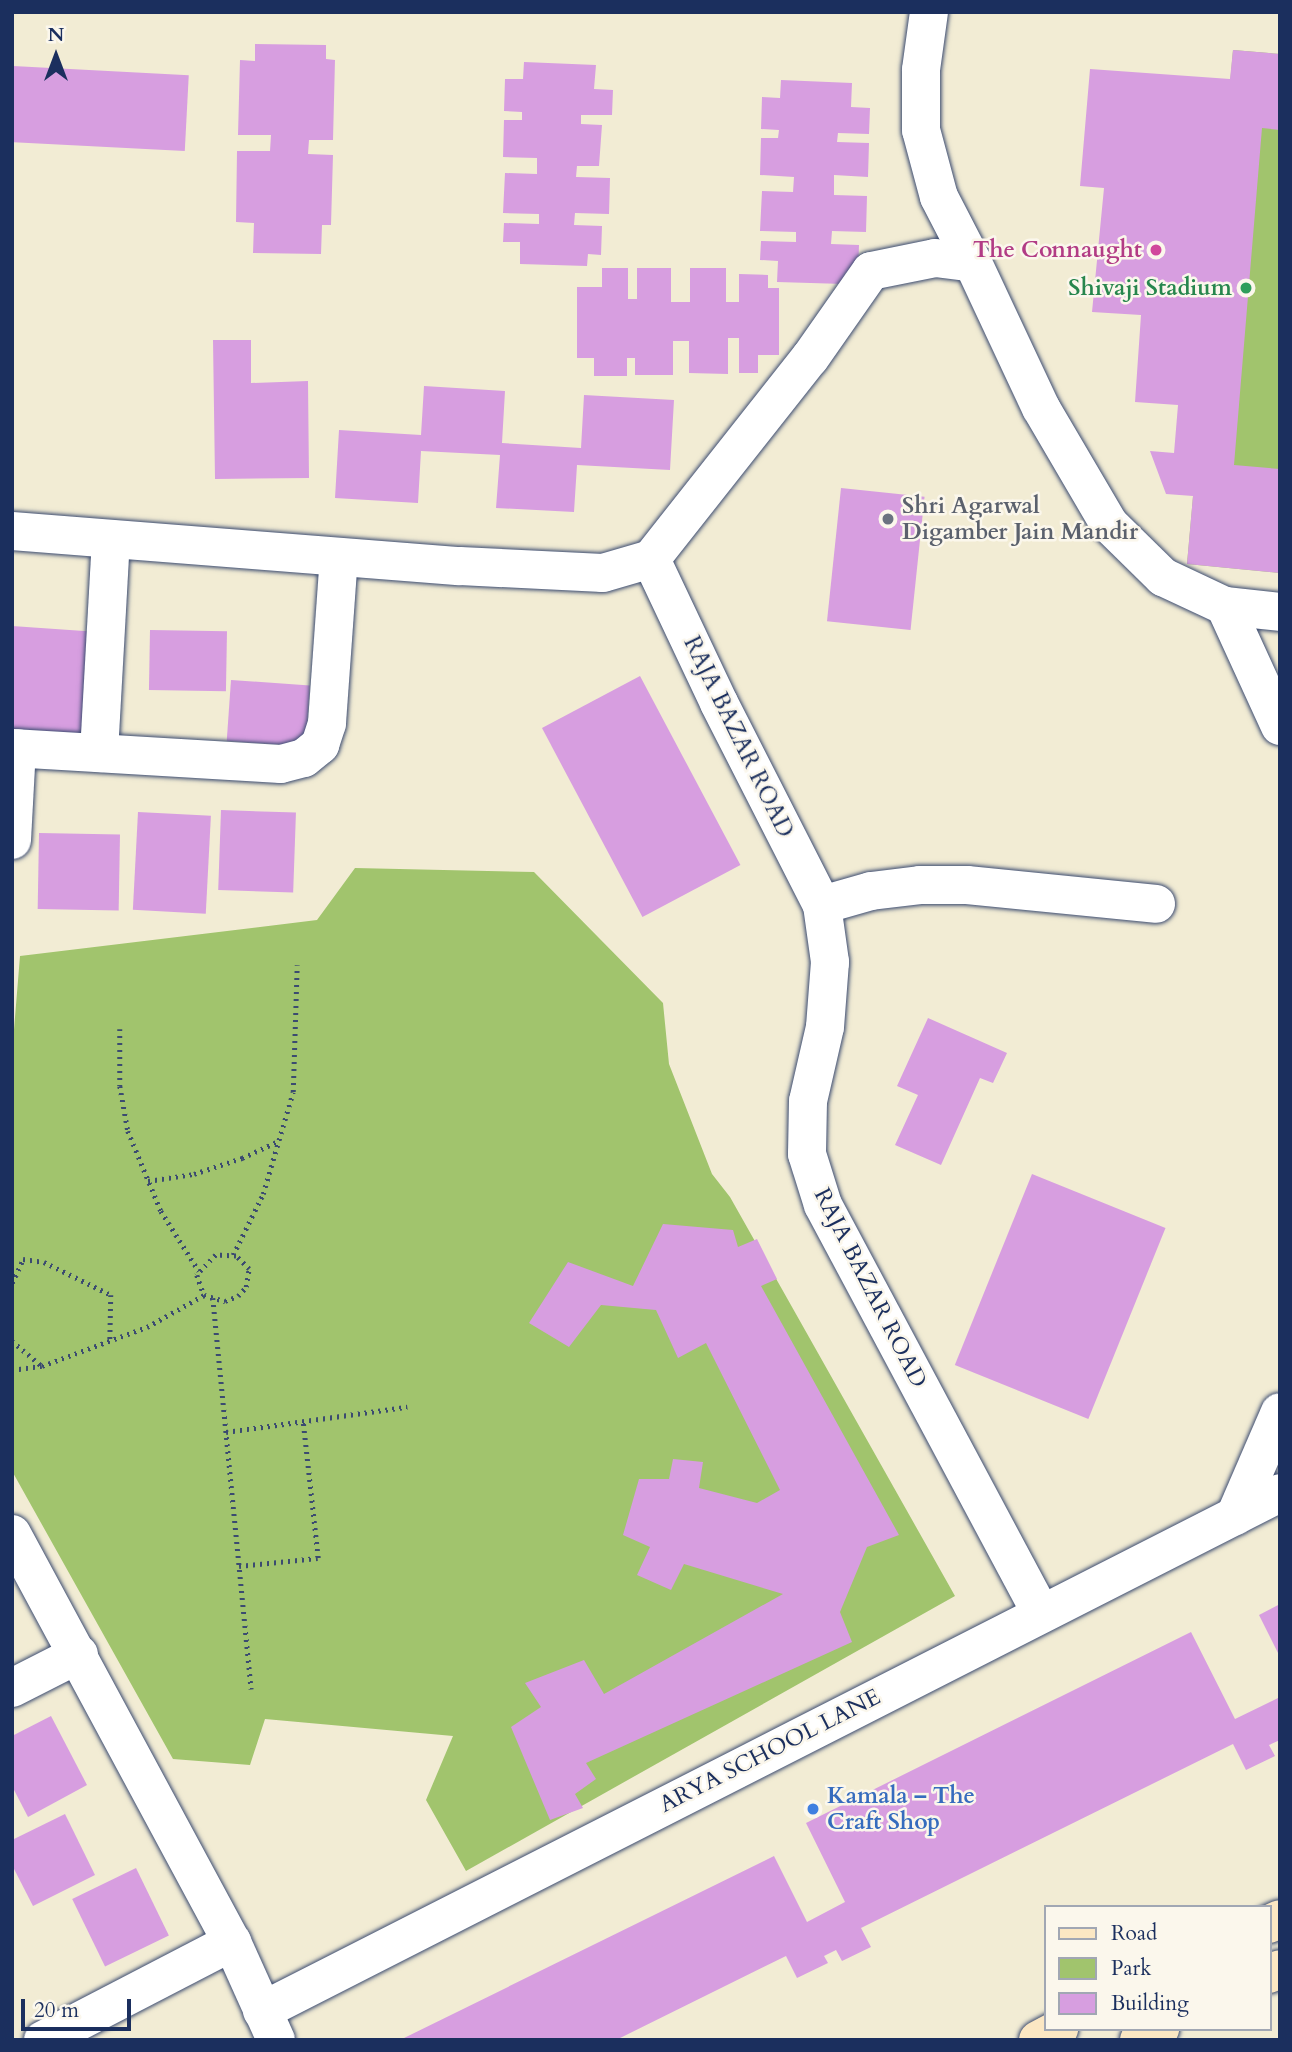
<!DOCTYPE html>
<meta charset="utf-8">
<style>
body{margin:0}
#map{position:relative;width:1292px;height:2052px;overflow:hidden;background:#f2ecd4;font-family:Cardo,serif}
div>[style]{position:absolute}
.green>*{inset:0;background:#a1c46d}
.building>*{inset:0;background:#d79ee0;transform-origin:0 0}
.path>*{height:4.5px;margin-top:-2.25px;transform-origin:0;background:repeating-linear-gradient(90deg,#3b4b70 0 2px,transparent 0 7px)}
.roads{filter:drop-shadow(0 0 2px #3b4b70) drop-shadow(0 0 2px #3b4b70)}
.minor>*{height:38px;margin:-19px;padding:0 19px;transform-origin:19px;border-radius:19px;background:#fff}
.secondary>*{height:38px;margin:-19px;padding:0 19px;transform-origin:19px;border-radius:19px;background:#fbe7c3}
.dots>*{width:19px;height:19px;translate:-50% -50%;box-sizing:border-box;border:4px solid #fbf7ec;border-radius:50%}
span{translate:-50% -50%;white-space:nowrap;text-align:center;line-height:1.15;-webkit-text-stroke:5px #fbf7ec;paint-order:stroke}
.hotel-label{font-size:23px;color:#b23c85;font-weight:700}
.right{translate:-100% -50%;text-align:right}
.leisure-label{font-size:23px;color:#27864d;font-weight:700}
.worship-label{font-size:23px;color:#5b616d;font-weight:700}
.left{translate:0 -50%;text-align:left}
.street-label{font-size:23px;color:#1b2f5e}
.shop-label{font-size:23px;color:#366cbe;font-weight:700}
.frame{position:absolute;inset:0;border:14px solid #1b2f5e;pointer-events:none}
.legend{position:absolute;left:1044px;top:1905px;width:228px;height:126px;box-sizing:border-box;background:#fbf7ec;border:2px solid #a1a7b3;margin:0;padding:9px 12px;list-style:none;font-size:21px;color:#1b2f5e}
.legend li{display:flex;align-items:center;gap:14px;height:35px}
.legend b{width:35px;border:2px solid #a1a7b3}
.north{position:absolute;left:21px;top:21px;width:70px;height:70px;-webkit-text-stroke:5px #fbf7ec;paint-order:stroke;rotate:0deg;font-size:19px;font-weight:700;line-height:28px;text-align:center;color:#1b2f5e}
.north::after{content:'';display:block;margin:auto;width:24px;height:32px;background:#1b2f5e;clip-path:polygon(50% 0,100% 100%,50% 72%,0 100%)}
.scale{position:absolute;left:21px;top:1999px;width:110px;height:32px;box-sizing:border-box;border:4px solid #1b2f5e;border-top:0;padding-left:9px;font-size:21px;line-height:24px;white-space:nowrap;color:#1b2f5e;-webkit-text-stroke:5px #fbf7ec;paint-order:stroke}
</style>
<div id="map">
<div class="green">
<div style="clip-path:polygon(1233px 50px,1280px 54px,1280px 573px,1187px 564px)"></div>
<div style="clip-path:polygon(355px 868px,534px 872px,663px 1003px,669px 1064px,712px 1174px,730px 1197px,955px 1596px,466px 1871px,426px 1800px,453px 1736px,265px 1719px,250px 1765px,173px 1759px,12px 1471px,12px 1054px,20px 956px,317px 920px)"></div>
</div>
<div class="building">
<div style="clip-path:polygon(255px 44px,326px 45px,326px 59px,335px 60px,333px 140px,309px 140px,308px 154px,333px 155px,331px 225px,322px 225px,321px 254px,253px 253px,254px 223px,236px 222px,237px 151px,270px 151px,271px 135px,238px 135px,240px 60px,255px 61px)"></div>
<div style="clip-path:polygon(1233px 50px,1280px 54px,1280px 130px,1262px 128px,1234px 465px,1280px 469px,1280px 573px,1187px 564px,1193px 496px,1166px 494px,1150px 451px,1174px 453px,1178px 405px,1135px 402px,1141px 315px,1092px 312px,1104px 188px,1080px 186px,1090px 69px,1230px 79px)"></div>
<div style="clip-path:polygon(524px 62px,596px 65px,594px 89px,613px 90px,612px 115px,581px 115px,581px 124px,602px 125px,599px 166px,577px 166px,576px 177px,610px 178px,609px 214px,575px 213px,574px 225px,602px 226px,601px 255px,588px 254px,587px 266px,520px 264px,520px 242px,503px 242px,504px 223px,539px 224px,539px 214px,503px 213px,505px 173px,537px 174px,537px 158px,503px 157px,504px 120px,522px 120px,522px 112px,504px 111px,505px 79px,523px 79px)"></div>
<div style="left:13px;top:66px;width:176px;height:76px;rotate:3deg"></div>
<div style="clip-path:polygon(781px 80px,852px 83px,851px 107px,870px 108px,869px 134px,838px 133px,837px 142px,869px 143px,868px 177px,834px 175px,834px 195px,867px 196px,866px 232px,832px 231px,831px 244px,859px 245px,858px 273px,845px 273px,844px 284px,777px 282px,778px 261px,760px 260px,761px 241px,796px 242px,796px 232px,760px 231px,762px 191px,793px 192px,794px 177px,760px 175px,761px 138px,778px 138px,779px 130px,761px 129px,762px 97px,780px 98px)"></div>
<div style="clip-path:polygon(602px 268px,628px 268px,628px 299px,637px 299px,637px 268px,671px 268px,671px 302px,690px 302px,690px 268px,726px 268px,726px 302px,739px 302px,739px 274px,768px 275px,768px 288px,779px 288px,779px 355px,758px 355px,758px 373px,739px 373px,739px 338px,728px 338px,728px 374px,689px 373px,689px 341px,673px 341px,673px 375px,635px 375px,635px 358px,627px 358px,627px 376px,594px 376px,594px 358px,577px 358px,577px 287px,602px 287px)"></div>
<div style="clip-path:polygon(213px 340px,251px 340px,251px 383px,308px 381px,309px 478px,215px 479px)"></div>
<div style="clip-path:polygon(424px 386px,505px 391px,502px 443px,581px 448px,584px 395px,674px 400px,670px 470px,577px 465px,574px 512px,496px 508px,500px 455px,421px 451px,418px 503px,335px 498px,339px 430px,421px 435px)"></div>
<div style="left:841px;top:488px;width:84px;height:134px;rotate:6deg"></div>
<div style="left:12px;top:626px;width:83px;height:108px;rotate:4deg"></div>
<div style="left:150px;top:630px;width:77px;height:60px;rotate:1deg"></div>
<div style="left:640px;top:676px;width:214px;height:111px;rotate:62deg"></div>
<div style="left:231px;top:680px;width:79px;height:61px;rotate:4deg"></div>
<div style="left:221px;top:810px;width:75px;height:80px;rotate:2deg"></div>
<div style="left:138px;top:812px;width:73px;height:98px;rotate:3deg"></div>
<div style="left:39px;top:833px;width:81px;height:76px;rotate:1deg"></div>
<div style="clip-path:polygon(928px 1018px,1007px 1053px,993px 1083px,980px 1078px,941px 1165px,895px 1145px,918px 1095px,897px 1086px)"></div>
<div style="left:1032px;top:1174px;width:144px;height:206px;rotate:22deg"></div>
<div style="clip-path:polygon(663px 1224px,733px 1230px,738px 1247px,757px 1239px,777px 1279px,761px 1286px,899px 1535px,867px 1547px,840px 1612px,852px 1642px,586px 1763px,596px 1779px,575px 1794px,583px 1808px,550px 1820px,511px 1727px,541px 1707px,525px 1683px,584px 1660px,604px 1694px,783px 1594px,684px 1564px,671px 1590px,637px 1575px,650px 1547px,623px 1535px,639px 1479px,669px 1479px,673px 1459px,703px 1462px,699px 1488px,757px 1503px,780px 1490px,706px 1343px,678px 1358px,656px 1310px,601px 1305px,569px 1347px,529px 1323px,568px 1262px,633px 1286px)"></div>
<div style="clip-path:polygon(1280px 1604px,1280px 1657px,1259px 1615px)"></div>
<div style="clip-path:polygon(1191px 1632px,1235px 1719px,1280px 1697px,1280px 1740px,1269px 1745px,1275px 1756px,1246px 1770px,1233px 1744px,861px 1928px,871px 1947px,842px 1961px,836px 1950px,824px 1956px,828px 1963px,797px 1978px,786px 1956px,616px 2040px,400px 2040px,774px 1856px,807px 1922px,845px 1902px,806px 1823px)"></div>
<div style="clip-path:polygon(51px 1716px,87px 1785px,28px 1817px,12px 1786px,12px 1736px)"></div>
<div style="clip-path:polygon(65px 1814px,95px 1875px,33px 1906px,12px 1865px,12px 1840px)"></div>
<div style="left:136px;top:1868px;width:75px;height:71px;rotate:64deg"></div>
</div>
<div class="path">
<div style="left:120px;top:1029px;width:57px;rotate:90deg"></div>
<div style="left:120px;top:1086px;width:46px;rotate:79.9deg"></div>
<div style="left:128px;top:1131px;width:87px;rotate:67.6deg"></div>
<div style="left:161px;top:1211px;width:71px;rotate:57.7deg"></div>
<div style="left:148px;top:1181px;width:47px;rotate:-8.7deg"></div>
<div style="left:194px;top:1174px;width:51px;rotate:-18.4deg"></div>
<div style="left:242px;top:1158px;width:38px;rotate:-25deg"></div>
<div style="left:233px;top:1255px;width:68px;rotate:-63.8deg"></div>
<div style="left:263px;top:1194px;width:106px;rotate:-73.6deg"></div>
<div style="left:293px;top:1092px;width:127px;rotate:-88.2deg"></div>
<div style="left:12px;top:1283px;width:26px;rotate:-65deg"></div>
<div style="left:23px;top:1259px;width:21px;rotate:8deg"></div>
<div style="left:44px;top:1262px;width:75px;rotate:26.2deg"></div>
<div style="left:111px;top:1295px;width:46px;rotate:91.2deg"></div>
<div style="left:213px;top:1298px;width:393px;rotate:84.4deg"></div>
<div style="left:12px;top:1341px;width:39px;rotate:40deg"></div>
<div style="left:12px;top:1370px;width:30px;rotate:-8deg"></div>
<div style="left:42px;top:1366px;width:112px;rotate:-20.4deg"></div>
<div style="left:147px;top:1327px;width:65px;rotate:-29.3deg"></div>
<div style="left:204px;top:1295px;width:22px;rotate:16deg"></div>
<div style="left:225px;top:1301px;width:14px;rotate:-21deg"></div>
<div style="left:238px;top:1296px;width:12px;rotate:-48deg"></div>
<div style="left:246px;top:1287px;width:18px;rotate:-81deg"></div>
<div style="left:249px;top:1269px;width:18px;rotate:-135deg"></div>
<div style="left:236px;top:1256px;width:20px;rotate:-177deg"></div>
<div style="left:216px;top:1255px;width:28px;rotate:134deg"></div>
<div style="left:197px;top:1275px;width:21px;rotate:71deg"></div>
<div style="left:226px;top:1432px;width:183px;rotate:-7.9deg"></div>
<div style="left:239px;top:1566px;width:79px;rotate:-5.8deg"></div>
<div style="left:318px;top:1558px;width:137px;rotate:-96.3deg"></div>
</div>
<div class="roads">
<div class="minor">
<div style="left:929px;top:12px;width:59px;rotate:97.9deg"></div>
<div style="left:921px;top:70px;width:60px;rotate:90deg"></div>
<div style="left:921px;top:130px;width:69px;rotate:75deg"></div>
<div style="left:939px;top:197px;width:74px;rotate:62.7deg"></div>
<div style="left:973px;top:263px;width:160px;rotate:64.9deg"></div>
<div style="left:1041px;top:408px;width:134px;rotate:59.6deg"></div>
<div style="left:1109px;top:524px;width:76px;rotate:44.5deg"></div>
<div style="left:1163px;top:577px;width:68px;rotate:25.1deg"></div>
<div style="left:1225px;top:606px;width:55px;rotate:6.2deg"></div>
<div style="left:12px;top:531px;width:449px;rotate:4.5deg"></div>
<div style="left:460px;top:566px;width:143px;rotate:2.8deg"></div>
<div style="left:603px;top:573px;width:50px;rotate:-16.3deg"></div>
<div style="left:651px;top:559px;width:256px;rotate:-51.7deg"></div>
<div style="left:810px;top:358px;width:106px;rotate:-55deg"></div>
<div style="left:871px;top:271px;width:65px;rotate:-11.5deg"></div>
<div style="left:935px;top:258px;width:38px;rotate:7deg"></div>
<div style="left:651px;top:559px;width:159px;rotate:64.7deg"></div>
<div style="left:719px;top:703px;width:227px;rotate:63deg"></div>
<div style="left:822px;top:905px;width:58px;rotate:82deg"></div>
<div style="left:830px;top:962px;width:65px;rotate:94.4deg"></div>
<div style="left:825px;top:1027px;width:76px;rotate:102.9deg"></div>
<div style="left:808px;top:1101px;width:53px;rotate:91.1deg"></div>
<div style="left:807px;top:1154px;width:53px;rotate:72.6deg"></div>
<div style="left:823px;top:1205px;width:461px;rotate:61.9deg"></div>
<div style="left:1225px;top:606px;width:132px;rotate:65.4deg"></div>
<div style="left:12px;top:748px;width:269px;rotate:3.4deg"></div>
<div style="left:281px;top:764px;width:24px;rotate:-15deg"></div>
<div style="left:304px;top:758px;width:21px;rotate:-39deg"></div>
<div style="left:320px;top:745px;width:23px;rotate:-72deg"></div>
<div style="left:327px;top:723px;width:166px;rotate:-85.9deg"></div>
<div style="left:99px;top:753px;width:214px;rotate:-86.8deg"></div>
<div style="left:12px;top:840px;width:92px;rotate:-86.9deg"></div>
<div style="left:822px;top:905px;width:51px;rotate:-15.9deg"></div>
<div style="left:871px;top:891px;width:49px;rotate:-7deg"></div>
<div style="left:920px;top:885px;width:47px"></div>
<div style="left:967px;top:885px;width:190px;rotate:5.7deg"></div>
<div style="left:1235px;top:1516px;width:113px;rotate:-66.6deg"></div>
<div style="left:12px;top:1534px;width:464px;rotate:61.7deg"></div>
<div style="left:232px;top:1942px;width:107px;rotate:65.8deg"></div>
<div style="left:12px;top:1688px;width:75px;rotate:-26.9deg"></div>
<div style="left:262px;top:2011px;width:1142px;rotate:-26.97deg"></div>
<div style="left:43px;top:2040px;width:213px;rotate:-27.4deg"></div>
</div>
<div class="secondary">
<div style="left:1269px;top:1924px;width:12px;rotate:-24deg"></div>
<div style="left:1269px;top:1974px;width:12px;rotate:-24deg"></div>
<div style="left:1038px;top:2040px;width:24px;rotate:-28deg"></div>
<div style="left:1139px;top:2040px;width:24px;rotate:-28deg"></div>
</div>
</div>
<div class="dots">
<div style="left:1156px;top:250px;background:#d1479c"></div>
<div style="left:1246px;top:288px;background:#2e9e5b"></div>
<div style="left:888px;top:519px;background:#6b7280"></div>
<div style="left:813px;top:1809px;background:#3f7fe0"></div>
</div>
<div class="hotel-label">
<span class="right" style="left:1142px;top:250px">The Connaught</span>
</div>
<div class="leisure-label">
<span class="right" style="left:1232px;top:288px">Shivaji Stadium</span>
</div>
<div class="worship-label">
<span class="left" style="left:902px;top:519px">Shri Agarwal<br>Digamber Jain Mandir</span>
</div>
<div class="street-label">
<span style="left:738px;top:737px;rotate:64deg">RAJA BAZAR ROAD</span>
<span style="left:870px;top:1288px;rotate:63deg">RAJA BAZAR ROAD</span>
<span style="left:770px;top:1751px;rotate:-27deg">ARYA SCHOOL LANE</span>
</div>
<div class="shop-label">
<span class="left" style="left:827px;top:1809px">Kamala – The<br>Craft Shop</span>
</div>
<div class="frame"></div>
<ul class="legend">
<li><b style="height:9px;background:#fbe7c3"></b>Road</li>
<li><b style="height:19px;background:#a1c46d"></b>Park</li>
<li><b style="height:19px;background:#d79ee0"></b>Building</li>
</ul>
<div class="north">N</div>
<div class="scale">20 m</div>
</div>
